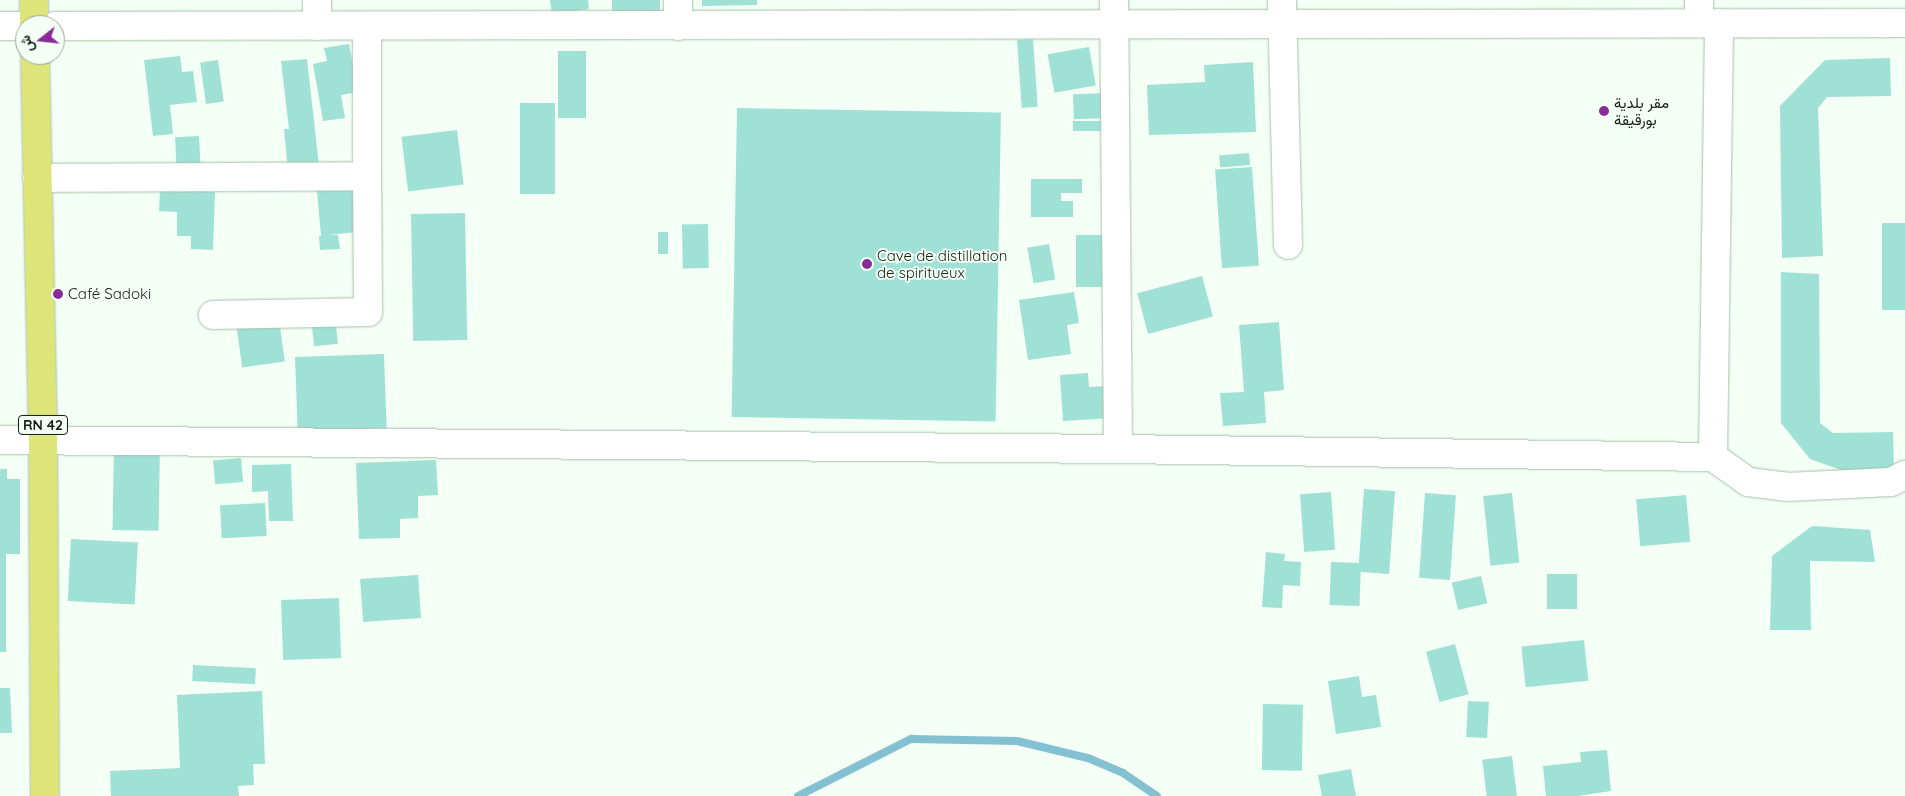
<!DOCTYPE html>
<meta charset="utf-8">
<style>
body{margin:0}
#map{position:relative;width:1905px;height:796px;overflow:hidden;background:#f4fff5;font-family:Quicksand,Vazirmatn,sans-serif}
div>[style]{position:absolute}
.stream>*{height:8px;margin:-4px;padding:0 4px;transform-origin:4px;border-radius:4px;background:#83c0d1}
.building>*{inset:0;background:#a0e1d6;transform-origin:0 0}
.roads{filter:drop-shadow(0 0 1px #a7c2aa) drop-shadow(0 0 1px #a7c2aa)}
.minor>*{height:28px;margin:-14px;padding:0 14px;transform-origin:14px;border-radius:14px;background:#fff}
.primary>*{height:28px;margin:-14px;padding:0 14px;transform-origin:14px;border-radius:14px;background:#dee578}
.dots>*{width:14px;height:14px;translate:-50% -50%;box-sizing:border-box;border:2px solid #f4fff5;border-radius:50%}
span{translate:-50% -50%;white-space:nowrap;text-align:center;line-height:1.15;-webkit-text-stroke:4px #f4fff5;paint-order:stroke}
.shield-label span{padding:1px 4px;background:#f4fff5;border:1px solid;border-radius:4px;-webkit-text-stroke-width:0}
.shield-label{font-size:14px;color:#131e15;font-weight:700}
.poi-label{font-size:15px;color:#131e15}
.left{translate:0 -50%;text-align:left}
.north{position:absolute;left:15px;top:15px;width:50px;height:50px;box-sizing:border-box;background:#f4fff5;border:1px solid #9aa59b;border-radius:50%;rotate:254deg;font-size:14px;font-weight:700;line-height:20px;text-align:center;color:#131e15}
.north::after{content:'';display:block;margin:auto;width:18px;height:22px;background:#892c97;clip-path:polygon(50% 0,100% 100%,50% 72%,0 100%)}
</style>
<div id="map">
<div class="stream">
<div style="left:798px;top:796px;width:127px;rotate:-26.8deg"></div>
<div style="left:911px;top:739px;width:106px;rotate:1.1deg"></div>
<div style="left:1017px;top:741px;width:73px;rotate:13.5deg"></div>
<div style="left:1088px;top:758px;width:38px;rotate:23deg"></div>
<div style="left:1123px;top:773px;width:41px;rotate:34.1deg"></div>
</div>
<div class="building">
<div style="clip-path:polygon(550px 0,588px 0,589px 9px,552px 14px)"></div>
<div style="left:612px;top:0;width:48px;height:19px"></div>
<div style="clip-path:polygon(702px 0,757px 0,757px 5px,702px 6px)"></div>
<div style="left:1033px;top:39px;width:68px;height:16px;rotate:86deg"></div>
<div style="clip-path:polygon(349px 44px,358px 92px,341px 95px,345px 118px,323px 121px,313px 64px,327px 61px,324px 48px)"></div>
<div style="left:1089px;top:47px;width:39px;height:42px;rotate:80deg"></div>
<div style="left:558px;top:51px;width:28px;height:67px"></div>
<div style="clip-path:polygon(180px 56px,182px 72px,193px 71px,197px 102px,170px 105px,173px 134px,153px 136px,144px 60px)"></div>
<div style="clip-path:polygon(1890px 58px,1891px 96px,1827px 97px,1818px 108px,1823px 256px,1782px 258px,1780px 106px,1825px 60px)"></div>
<div style="clip-path:polygon(307px 59px,319px 166px,288px 170px,284px 129px,289px 129px,281px 61px)"></div>
<div style="left:218px;top:60px;width:42px;height:18px;rotate:82deg"></div>
<div style="clip-path:polygon(1253px 62px,1256px 132px,1149px 135px,1147px 85px,1205px 82px,1204px 65px)"></div>
<div style="left:1108px;top:93px;width:25px;height:35px;rotate:88deg"></div>
<div style="left:520px;top:103px;width:35px;height:91px"></div>
<div style="left:737px;top:108px;width:264px;height:309px;rotate:1deg"></div>
<div style="left:1073px;top:121px;width:35px;height:10px"></div>
<div style="left:457px;top:130px;width:55px;height:56px;rotate:83deg"></div>
<div style="left:199px;top:136px;width:37px;height:24px;rotate:87deg"></div>
<div style="left:1249px;top:153px;width:12px;height:30px;rotate:85deg"></div>
<div style="left:1252px;top:167px;width:99px;height:37px;rotate:86deg"></div>
<div style="clip-path:polygon(353px 177px,358px 232px,328px 235px,338px 235px,340px 249px,320px 250px,319px 236px,321px 236px,316px 180px)"></div>
<div style="clip-path:polygon(1031px 179px,1082px 179px,1082px 193px,1061px 193px,1061px 201px,1073px 201px,1073px 217px,1031px 217px)"></div>
<div style="clip-path:polygon(160px 191px,215px 192px,213px 250px,191px 249px,191px 236px,177px 236px,177px 212px,159px 211px)"></div>
<div style="left:465px;top:213px;width:127px;height:54px;rotate:89deg"></div>
<div style="left:1882px;top:223px;width:23px;height:87px"></div>
<div style="left:708px;top:224px;width:44px;height:26px;rotate:89deg"></div>
<div style="left:658px;top:232px;width:10px;height:22px"></div>
<div style="left:1076px;top:235px;width:40px;height:52px"></div>
<div style="left:1049px;top:244px;width:36px;height:22px;rotate:80deg"></div>
<div style="clip-path:polygon(1781px 272px,1819px 274px,1820px 423px,1833px 433px,1893px 432px,1894px 470px,1841px 470px,1810px 459px,1781px 423px)"></div>
<div style="left:1202px;top:276px;width:42px;height:67px;rotate:75deg"></div>
<div style="clip-path:polygon(1074px 292px,1079px 323px,1067px 325px,1071px 354px,1028px 360px,1019px 300px)"></div>
<div style="left:278px;top:313px;width:49px;height:43px;rotate:82deg"></div>
<div style="left:335px;top:316px;width:28px;height:24px;rotate:84deg"></div>
<div style="clip-path:polygon(1279px 322px,1284px 390px,1264px 392px,1266px 423px,1223px 426px,1220px 393px,1244px 392px,1239px 325px)"></div>
<div style="left:384px;top:354px;width:74px;height:89px;rotate:88deg"></div>
<div style="clip-path:polygon(1088px 373px,1089px 387px,1109px 386px,1112px 418px,1063px 421px,1060px 375px)"></div>
<div style="left:114px;top:445px;width:46px;height:85px;rotate:1deg"></div>
<div style="left:241px;top:458px;width:24px;height:28px;rotate:85deg"></div>
<div style="clip-path:polygon(436px 460px,438px 495px,418px 496px,418px 518px,400px 519px,400px 538px,359px 539px,356px 463px)"></div>
<div style="clip-path:polygon(291px 464px,293px 521px,269px 521px,268px 491px,252px 492px,252px 465px)"></div>
<div style="clip-path:polygon(0 469px,7px 469px,7px 479px,20px 479px,20px 554px,6px 554px,6px 652px,0 652px)"></div>
<div style="left:1364px;top:489px;width:31px;height:83px;rotate:4deg"></div>
<div style="left:1331px;top:492px;width:58px;height:31px;rotate:86deg"></div>
<div style="left:1425px;top:493px;width:31px;height:85px;rotate:4deg"></div>
<div style="left:1512px;top:493px;width:70px;height:29px;rotate:84deg"></div>
<div style="left:1686px;top:495px;width:47px;height:50px;rotate:85deg"></div>
<div style="left:265px;top:503px;width:33px;height:45px;rotate:87deg"></div>
<div style="clip-path:polygon(1812px 526px,1870px 530px,1875px 562px,1810px 561px,1811px 630px,1770px 630px,1772px 556px)"></div>
<div style="left:71px;top:539px;width:67px;height:62px;rotate:3deg"></div>
<div style="clip-path:polygon(1266px 552px,1285px 554px,1284px 561px,1301px 562px,1300px 586px,1283px 585px,1282px 608px,1262px 607px)"></div>
<div style="left:1331px;top:562px;width:30px;height:43px;rotate:2deg"></div>
<div style="left:1547px;top:574px;width:30px;height:35px"></div>
<div style="left:418px;top:575px;width:43px;height:58px;rotate:86deg"></div>
<div style="left:1481px;top:576px;width:28px;height:30px;rotate:77deg"></div>
<div style="left:339px;top:598px;width:60px;height:58px;rotate:88deg"></div>
<div style="left:1584px;top:640px;width:41px;height:63px;rotate:84deg"></div>
<div style="left:1455px;top:644px;width:52px;height:30px;rotate:75deg"></div>
<div style="left:193px;top:665px;width:63px;height:16px;rotate:3deg"></div>
<div style="clip-path:polygon(1359px 676px,1362px 697px,1376px 695px,1381px 727px,1336px 734px,1328px 681px)"></div>
<div style="clip-path:polygon(0 688px,10px 688px,12px 733px,0 733px)"></div>
<div style="clip-path:polygon(262px 691px,265px 764px,253px 764px,254px 785px,238px 786px,239px 796px,111px 796px,110px 771px,180px 768px,177px 695px)"></div>
<div style="left:1468px;top:701px;width:21px;height:36px;rotate:3deg"></div>
<div style="left:1263px;top:704px;width:40px;height:66px;rotate:1deg"></div>
<div style="clip-path:polygon(1607px 750px,1611px 791px,1578px 796px,1546px 796px,1543px 766px,1581px 762px,1580px 752px)"></div>
<div style="left:1512px;top:756px;width:40px;height:30px;rotate:83deg"></div>
<div style="clip-path:polygon(1351px 769px,1356px 796px,1322px 796px,1318px 775px)"></div>
</div>
<div class="roads">
<div class="minor">
<div style="left:317px;top:0;width:26px;rotate:90deg"></div>
<div style="left:678px;top:0;width:26px;rotate:90deg"></div>
<div style="left:1282px;top:0;width:245px;rotate:88.6deg"></div>
<div style="left:1699px;top:23px;width:23px;rotate:-90deg"></div>
<div style="left:0;top:26px;width:25px"></div>
<div style="left:55px;top:26px;width:1850px;rotate:-0.09deg"></div>
<div style="left:37px;top:178px;width:330px;rotate:-0.3deg"></div>
<div style="left:367px;top:176px;width:150px;rotate:-90deg"></div>
<div style="left:213px;top:315px;width:155px;rotate:-1.1deg"></div>
<div style="left:368px;top:312px;width:136px;rotate:-90.4deg"></div>
<div style="left:0;top:440px;width:1118px;rotate:0.46deg"></div>
<div style="left:1118px;top:449px;width:449px;rotate:-90.5deg"></div>
<div style="left:1118px;top:449px;width:595px;rotate:0.77deg"></div>
<div style="left:1713px;top:457px;width:434px;rotate:-89.2deg"></div>
<div style="left:1713px;top:457px;width:43px;rotate:35.5deg"></div>
<div style="left:1748px;top:482px;width:39px;rotate:7deg"></div>
<div style="left:1787px;top:487px;width:104px;rotate:-2.8deg"></div>
<div style="left:1891px;top:482px;width:16px;rotate:-27deg"></div>
</div>
<div class="primary">
<div style="left:34px;top:0;width:25px;rotate:90deg"></div>
<div style="left:35px;top:55px;width:385px;rotate:88.8deg"></div>
<div style="left:43px;top:440px;width:356px;rotate:89.7deg"></div>
</div>
</div>
<div class="dots">
<div style="left:1604px;top:111px;background:#892c97"></div>
<div style="left:867px;top:264px;background:#892c97"></div>
<div style="left:58px;top:294px;background:#892c97"></div>
</div>
<div class="shield-label">
<span style="left:43px;top:425px">RN 42</span>
</div>
<div class="poi-label">
<span class="left" style="left:1614px;top:111px">مقر بلدية<br>بورقيقة</span>
<span class="left" style="left:877px;top:264px">Cave de distillation<br>de spiritueux</span>
<span class="left" style="left:68px;top:294px">Café Sadoki</span>
</div>
<div class="north">ش</div>
</div>
